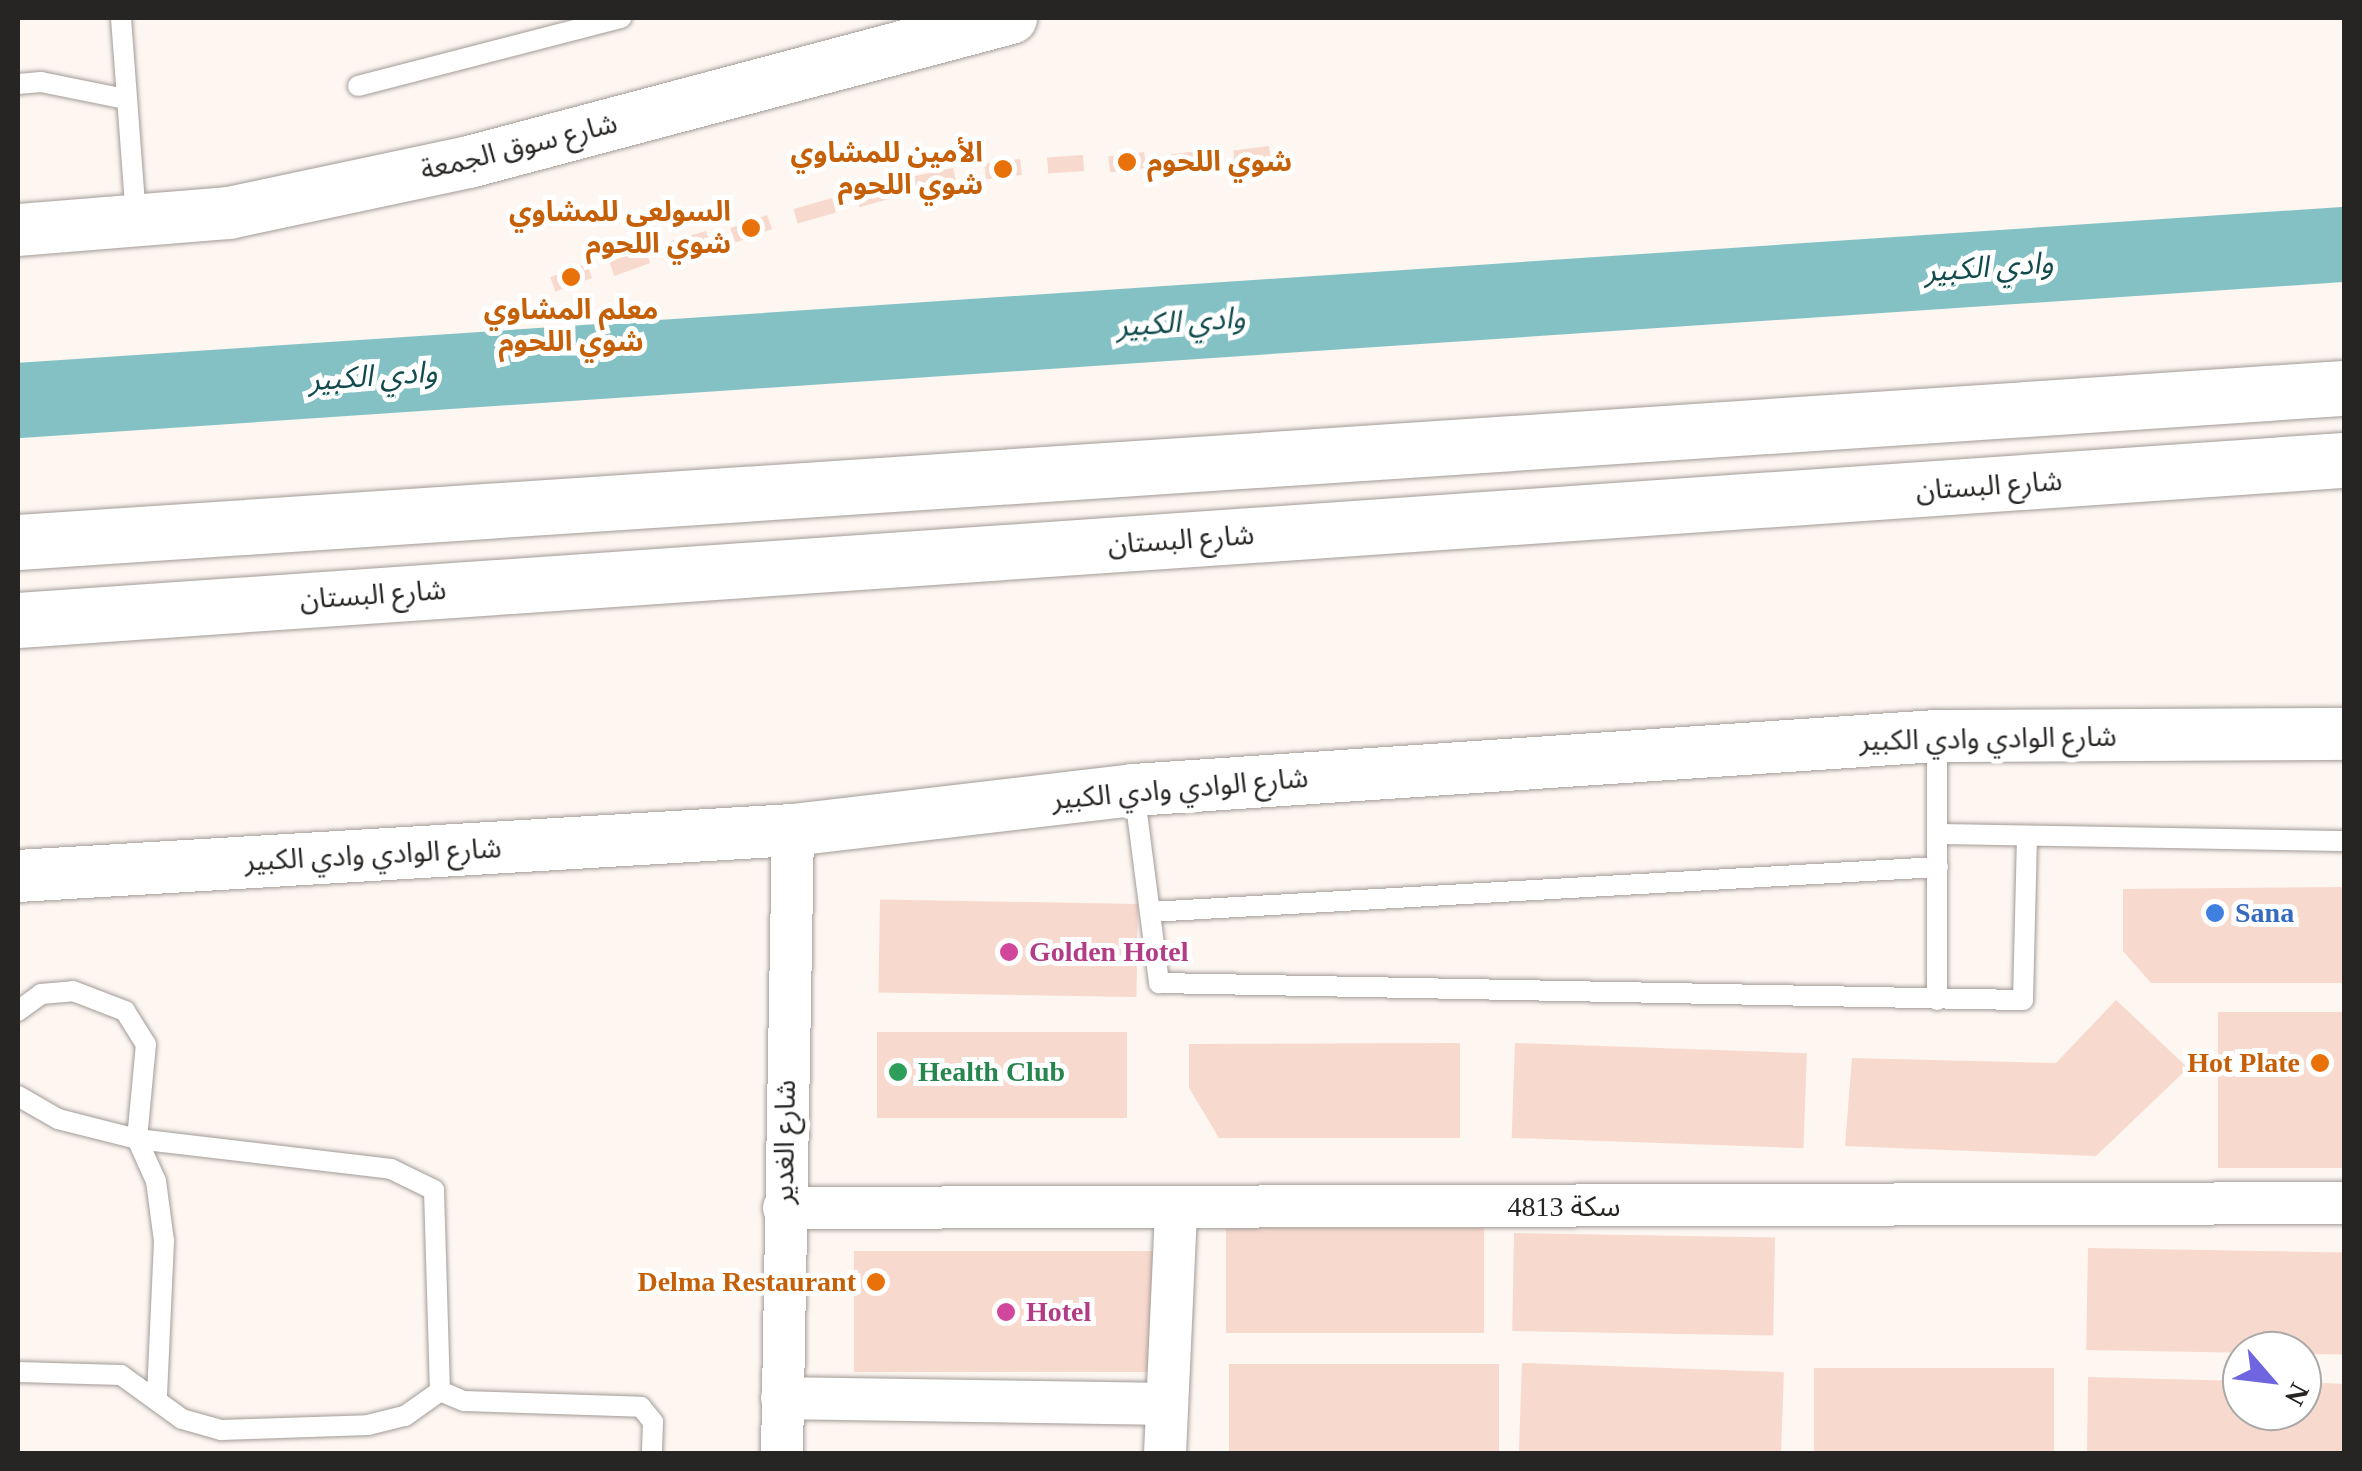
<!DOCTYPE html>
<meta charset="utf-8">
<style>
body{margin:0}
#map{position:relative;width:2362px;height:1471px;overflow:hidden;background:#fdf6f1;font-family:"Times New Roman","Noto Sans Arabic",serif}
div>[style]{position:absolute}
.river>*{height:75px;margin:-37.5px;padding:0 37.5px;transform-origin:37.5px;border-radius:37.5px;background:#83c1c4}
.building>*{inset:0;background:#f8d9cd;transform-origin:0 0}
.roads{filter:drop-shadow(0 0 2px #a29b97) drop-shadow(0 0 2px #a29b97)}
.service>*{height:20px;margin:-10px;padding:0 10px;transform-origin:10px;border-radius:10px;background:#fff}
.minor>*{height:42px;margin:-21px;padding:0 21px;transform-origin:21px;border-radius:21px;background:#fff}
.tertiary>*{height:52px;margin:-26px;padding:0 26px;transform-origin:26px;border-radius:26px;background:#fff}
.primary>*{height:55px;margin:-27.5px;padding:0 27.5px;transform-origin:27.5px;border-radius:27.5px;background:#fff}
.dots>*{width:28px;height:28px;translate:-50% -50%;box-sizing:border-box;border:5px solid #fff;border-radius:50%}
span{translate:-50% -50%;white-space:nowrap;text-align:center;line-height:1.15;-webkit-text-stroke:10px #fff;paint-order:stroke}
.street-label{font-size:28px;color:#272523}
.food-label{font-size:28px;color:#c56008;font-weight:700}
.right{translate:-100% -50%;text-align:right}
.left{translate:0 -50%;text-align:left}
.shop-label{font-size:28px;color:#366cbe;font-weight:700}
.hotel-label{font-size:28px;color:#b23c85;font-weight:700}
.leisure-label{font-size:28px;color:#27864d;font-weight:700}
.water-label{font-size:30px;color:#124b4d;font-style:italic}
.frame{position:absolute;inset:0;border:20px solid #272523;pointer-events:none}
.north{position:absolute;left:2222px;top:1331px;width:100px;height:100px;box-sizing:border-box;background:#fff;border:2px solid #a9a8a7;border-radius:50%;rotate:118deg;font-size:28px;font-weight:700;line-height:40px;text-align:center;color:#272523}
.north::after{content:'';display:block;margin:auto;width:35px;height:45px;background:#6f65e0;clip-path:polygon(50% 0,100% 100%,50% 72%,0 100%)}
</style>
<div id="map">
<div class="river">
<div style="left:18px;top:400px;width:2331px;rotate:-3.84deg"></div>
</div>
<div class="building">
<div style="left:1269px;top:146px;width:16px;height:36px;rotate:83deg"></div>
<div style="left:1206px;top:150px;width:16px;height:36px;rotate:83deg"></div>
<div style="left:1144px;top:152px;width:16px;height:36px;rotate:83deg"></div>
<div style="left:1083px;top:155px;width:16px;height:36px;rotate:86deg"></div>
<div style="left:1020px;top:159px;width:16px;height:36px;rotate:83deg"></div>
<div style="left:953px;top:168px;width:14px;height:40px;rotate:78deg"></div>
<div style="left:893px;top:182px;width:15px;height:39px;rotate:74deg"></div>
<div style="left:832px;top:198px;width:15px;height:40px;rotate:74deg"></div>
<div style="left:767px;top:215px;width:15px;height:39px;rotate:70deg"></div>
<div style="left:706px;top:231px;width:15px;height:40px;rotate:74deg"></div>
<div style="left:645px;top:249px;width:15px;height:38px;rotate:70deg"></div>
<div style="left:587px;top:264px;width:15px;height:39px;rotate:70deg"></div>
<div style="clip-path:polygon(2344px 887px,2344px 983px,2151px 983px,2123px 951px,2123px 889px)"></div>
<div style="left:1138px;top:904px;width:93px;height:258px;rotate:91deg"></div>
<div style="clip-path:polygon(2116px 1000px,2188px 1068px,2096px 1156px,1845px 1146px,1852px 1058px,2056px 1063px)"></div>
<div style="left:2218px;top:1012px;width:126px;height:156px"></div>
<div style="left:877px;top:1032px;width:250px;height:86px"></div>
<div style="clip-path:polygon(1460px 1043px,1460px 1138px,1219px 1138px,1189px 1088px,1189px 1044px)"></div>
<div style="left:1515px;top:1043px;width:292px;height:95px;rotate:2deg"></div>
<div style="left:1484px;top:1228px;width:105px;height:258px;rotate:90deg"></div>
<div style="left:1514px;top:1233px;width:261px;height:98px;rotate:1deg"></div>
<div style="left:2088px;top:1248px;width:256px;height:102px;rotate:1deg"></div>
<div style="left:854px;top:1251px;width:305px;height:121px"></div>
<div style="left:1522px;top:1363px;width:262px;height:91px;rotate:2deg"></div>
<div style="left:1229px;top:1364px;width:270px;height:90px"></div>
<div style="left:1814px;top:1368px;width:240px;height:86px"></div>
<div style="clip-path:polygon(2088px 1377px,2242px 1381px,2242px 1411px,2302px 1411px,2302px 1382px,2344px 1384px,2344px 1454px,2087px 1454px)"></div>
</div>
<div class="roads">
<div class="service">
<div style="left:121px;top:18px;width:201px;rotate:85.7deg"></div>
<div style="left:18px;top:84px;width:23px;rotate:-5deg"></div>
<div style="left:41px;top:82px;width:86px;rotate:11.4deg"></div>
<div style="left:358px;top:86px;width:272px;rotate:-14.5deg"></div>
<div style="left:1134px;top:790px;width:195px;rotate:82.6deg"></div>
<div style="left:1159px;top:983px;width:864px;rotate:1.13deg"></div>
<div style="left:2023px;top:1000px;width:164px;rotate:-88.6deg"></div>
<div style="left:1937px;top:834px;width:407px;rotate:1deg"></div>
<div style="left:1150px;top:912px;width:789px;rotate:-3.27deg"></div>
<div style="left:1937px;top:1000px;width:262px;rotate:-90deg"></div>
<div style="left:18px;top:1011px;width:29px;rotate:-36deg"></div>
<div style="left:41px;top:994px;width:32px;rotate:-5deg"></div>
<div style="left:73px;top:991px;width:56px;rotate:21deg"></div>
<div style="left:125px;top:1011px;width:39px;rotate:58deg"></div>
<div style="left:146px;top:1044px;width:95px;rotate:95.4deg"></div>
<div style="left:137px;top:1139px;width:46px;rotate:65.7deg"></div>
<div style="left:156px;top:1181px;width:61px;rotate:82.4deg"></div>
<div style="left:164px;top:1241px;width:155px;rotate:92.6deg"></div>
<div style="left:18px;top:1096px;width:46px;rotate:29.9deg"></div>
<div style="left:58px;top:1119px;width:81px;rotate:14.2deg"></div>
<div style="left:137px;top:1139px;width:256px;rotate:6.7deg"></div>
<div style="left:391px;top:1169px;width:48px;rotate:26deg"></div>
<div style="left:434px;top:1190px;width:201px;rotate:88.3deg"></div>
<div style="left:440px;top:1391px;width:26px;rotate:23deg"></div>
<div style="left:464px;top:1401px;width:177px;rotate:1.9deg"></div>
<div style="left:641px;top:1407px;width:19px;rotate:51deg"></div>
<div style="left:653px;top:1422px;width:32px;rotate:92deg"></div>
<div style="left:18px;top:1372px;width:103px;rotate:1.7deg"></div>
<div style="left:121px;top:1375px;width:75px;rotate:35.8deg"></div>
<div style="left:182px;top:1419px;width:41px;rotate:15.8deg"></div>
<div style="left:221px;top:1430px;width:147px;rotate:-1.9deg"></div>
<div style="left:368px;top:1425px;width:38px;rotate:-14deg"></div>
<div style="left:405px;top:1416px;width:43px;rotate:-35.5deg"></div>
</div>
<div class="minor">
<div style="left:784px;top:1208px;width:1560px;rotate:-0.18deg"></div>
<div style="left:782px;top:1398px;width:384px;rotate:0.9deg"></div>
<div style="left:782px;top:1454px;width:624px;rotate:-88.99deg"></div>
<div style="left:1165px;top:1454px;width:245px;rotate:-87.4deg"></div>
</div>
<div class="tertiary">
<div style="left:18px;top:230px;width:212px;rotate:-4.6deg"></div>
<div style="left:229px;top:213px;width:245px;rotate:-12deg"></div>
<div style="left:469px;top:162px;width:561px;rotate:-14.88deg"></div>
<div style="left:18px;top:876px;width:776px;rotate:-3.4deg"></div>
<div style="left:793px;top:830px;width:343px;rotate:-6.7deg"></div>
<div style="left:1134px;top:790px;width:805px;rotate:-3.85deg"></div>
<div style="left:1937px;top:736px;width:407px;rotate:-0.3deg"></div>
</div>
<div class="primary">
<div style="left:18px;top:542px;width:2331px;rotate:-3.79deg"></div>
<div style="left:18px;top:620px;width:2331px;rotate:-3.94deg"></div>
</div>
</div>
<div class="dots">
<div style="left:1127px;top:162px;background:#e8710a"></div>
<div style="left:1003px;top:169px;background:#e8710a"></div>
<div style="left:751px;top:228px;background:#e8710a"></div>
<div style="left:571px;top:277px;background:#e8710a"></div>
<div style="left:2215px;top:913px;background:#3f7fe0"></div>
<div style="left:1009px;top:952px;background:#d1479c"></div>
<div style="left:2320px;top:1063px;background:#e8710a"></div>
<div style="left:898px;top:1072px;background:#2e9e5b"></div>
<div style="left:876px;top:1282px;background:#e8710a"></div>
<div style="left:1006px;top:1312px;background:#d1479c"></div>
</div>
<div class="street-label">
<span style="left:519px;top:147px;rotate:-14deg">شارع سوق الجمعة</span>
<span style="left:1989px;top:486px;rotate:-4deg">شارع البستان</span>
<span style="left:1181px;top:540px;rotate:-4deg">شارع البستان</span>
<span style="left:373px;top:595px;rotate:-4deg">شارع البستان</span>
<span style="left:1988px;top:739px;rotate:-1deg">شارع الوادي وادي الكبير</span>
<span style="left:1180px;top:789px;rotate:-5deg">شارع الوادي وادي الكبير</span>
<span style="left:373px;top:855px;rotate:-3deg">شارع الوادي وادي الكبير</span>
<span style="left:785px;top:1142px;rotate:-89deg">شارع الغدير</span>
<span style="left:1564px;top:1207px">سكة 4813</span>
</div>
<div class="food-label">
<span class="right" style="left:983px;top:169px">الأمين للمشاوي<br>شوي اللحوم</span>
<span class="left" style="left:1147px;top:162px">شوي اللحوم</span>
<span class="right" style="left:731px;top:228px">السولعي للمشاوي<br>شوي اللحوم</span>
<span style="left:571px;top:326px">معلم المشاوي<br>شوي اللحوم</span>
<span class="right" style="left:2300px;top:1063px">Hot Plate</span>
<span class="right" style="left:856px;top:1282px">Delma Restaurant</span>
</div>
<div class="shop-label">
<span class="left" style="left:2235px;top:913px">Sana</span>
</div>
<div class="hotel-label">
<span class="left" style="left:1029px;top:952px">Golden Hotel</span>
<span class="left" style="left:1026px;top:1312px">Hotel</span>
</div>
<div class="leisure-label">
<span class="left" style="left:918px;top:1072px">Health Club</span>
</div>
<div class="water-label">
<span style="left:1989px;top:267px;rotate:-4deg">وادي الكبير</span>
<span style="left:1181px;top:322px;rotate:-4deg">وادي الكبير</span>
<span style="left:373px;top:376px;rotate:-4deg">وادي الكبير</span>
</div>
<div class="frame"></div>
<div class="north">N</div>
</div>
